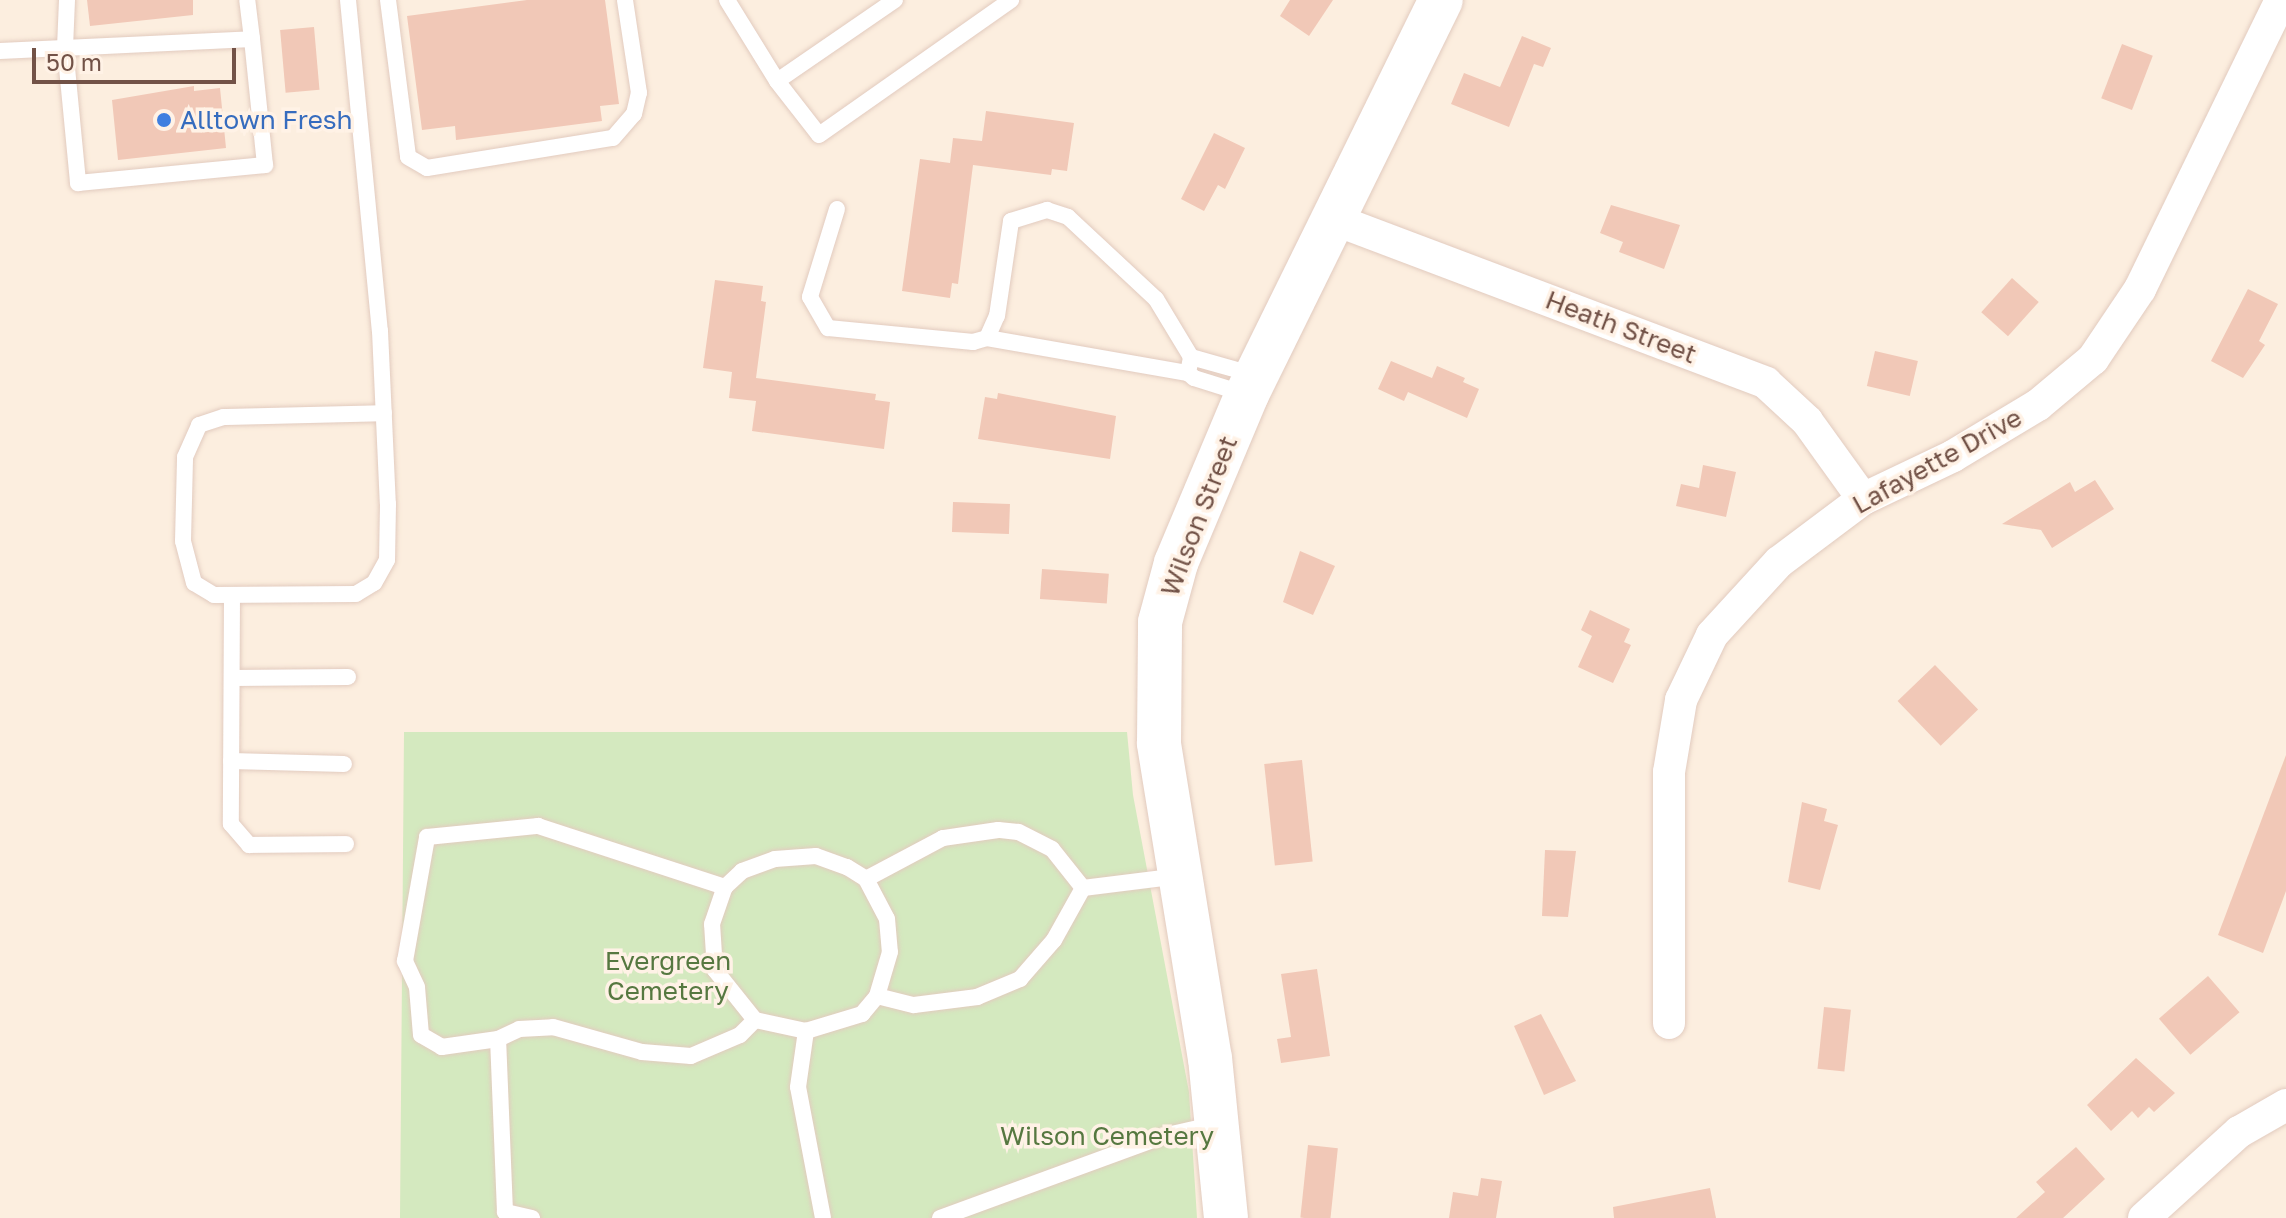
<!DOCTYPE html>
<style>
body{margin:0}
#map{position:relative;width:2286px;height:1218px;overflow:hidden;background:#fceedf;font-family:"Golos Text",sans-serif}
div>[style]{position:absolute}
.green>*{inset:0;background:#d4e9bf}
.building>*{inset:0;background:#f1c8b7;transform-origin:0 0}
.roads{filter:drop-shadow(0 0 2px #e2cbbf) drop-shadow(0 0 2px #e2cbbf)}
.lane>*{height:16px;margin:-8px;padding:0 8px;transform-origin:8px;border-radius:8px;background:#fff}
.street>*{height:32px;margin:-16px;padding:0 16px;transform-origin:16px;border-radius:16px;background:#fff}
.secondary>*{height:44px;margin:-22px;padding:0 22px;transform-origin:22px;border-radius:22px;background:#fff}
.dots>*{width:22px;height:22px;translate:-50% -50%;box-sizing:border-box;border:4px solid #fff2e6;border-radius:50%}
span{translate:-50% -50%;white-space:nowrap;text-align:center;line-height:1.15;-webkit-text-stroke:7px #fff2e6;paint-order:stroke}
.shop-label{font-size:26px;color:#366cbe}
.left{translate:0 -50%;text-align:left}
.street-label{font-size:26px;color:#725247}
.park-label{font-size:26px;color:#567840}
.scale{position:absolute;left:32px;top:48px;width:204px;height:36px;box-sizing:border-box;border:4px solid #725247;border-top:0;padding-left:10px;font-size:24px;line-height:28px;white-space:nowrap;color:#725247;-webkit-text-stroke:6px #fff2e6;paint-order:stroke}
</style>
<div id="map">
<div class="green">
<div style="clip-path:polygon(404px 732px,1127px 732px,1133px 795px,1189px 1092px,1197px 1218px,400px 1218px)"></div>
</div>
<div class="building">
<div style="clip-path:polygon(87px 0,193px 0,193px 15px,90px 26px)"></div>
<div style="clip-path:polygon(527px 0,605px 0,619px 104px,600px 106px,602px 121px,456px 140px,455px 126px,422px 130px,407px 16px)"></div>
<div style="clip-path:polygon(1290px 0,1333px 0,1309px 36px,1280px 16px)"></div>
<div style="left:314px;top:27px;width:63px;height:34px;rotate:85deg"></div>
<div style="clip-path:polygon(1522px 36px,1551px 48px,1543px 67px,1534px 64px,1509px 127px,1451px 104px,1464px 73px,1500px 87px)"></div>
<div style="left:2122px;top:44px;width:33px;height:58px;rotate:21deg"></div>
<div style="clip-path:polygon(194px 86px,194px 91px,220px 88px,226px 148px,118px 160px,112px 100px)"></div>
<div style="clip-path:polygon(986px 111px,1074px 123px,1067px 171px,1052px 169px,1051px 175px,973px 165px,958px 284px,952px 283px,950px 298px,902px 291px,920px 159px,950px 163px,953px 138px,982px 141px)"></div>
<div style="clip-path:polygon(1214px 133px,1245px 148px,1225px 189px,1218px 185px,1204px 211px,1181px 199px)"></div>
<div style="clip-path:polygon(1611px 205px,1680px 225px,1664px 269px,1619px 252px,1623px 242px,1600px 233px)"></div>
<div style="left:2012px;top:278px;width:36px;height:46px;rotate:42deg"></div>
<div style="clip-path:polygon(715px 280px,763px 286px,761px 301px,766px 302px,756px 378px,876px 394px,875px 400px,890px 402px,884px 449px,752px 431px,756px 401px,729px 398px,732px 372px,703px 368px)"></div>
<div style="clip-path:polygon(2248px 289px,2278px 304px,2259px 341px,2265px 345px,2243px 378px,2211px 361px)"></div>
<div style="left:1875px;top:351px;width:44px;height:36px;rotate:13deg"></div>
<div style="clip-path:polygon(1391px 361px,1432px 378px,1437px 366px,1465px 378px,1463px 382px,1479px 389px,1467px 418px,1408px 392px,1404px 401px,1378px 389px)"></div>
<div style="clip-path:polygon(998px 393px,1116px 416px,1110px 459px,978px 439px,985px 397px,997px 399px)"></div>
<div style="clip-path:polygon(1703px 465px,1736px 472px,1726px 517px,1676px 506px,1681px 484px,1699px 488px)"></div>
<div style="clip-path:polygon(2095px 480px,2114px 509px,2052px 548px,2041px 530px,2002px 524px,2070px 482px,2075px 492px)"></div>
<div style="left:953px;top:502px;width:57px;height:30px;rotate:2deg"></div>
<div style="clip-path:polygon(1300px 551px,1335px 566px,1313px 615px,1283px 602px)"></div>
<div style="left:1042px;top:569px;width:67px;height:30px;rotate:4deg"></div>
<div style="clip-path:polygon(1590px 610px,1630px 629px,1624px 642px,1631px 645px,1613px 683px,1578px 667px,1592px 636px,1581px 630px)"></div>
<div style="left:1935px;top:665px;width:62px;height:52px;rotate:46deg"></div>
<div style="clip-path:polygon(2286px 755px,2286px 891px,2263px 953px,2218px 935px)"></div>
<div style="left:1302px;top:760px;width:102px;height:38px;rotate:84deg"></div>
<div style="clip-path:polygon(1802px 802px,1827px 809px,1824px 821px,1838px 825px,1820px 890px,1788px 882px)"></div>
<div style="clip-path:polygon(1545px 850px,1576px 851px,1568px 917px,1542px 916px)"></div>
<div style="clip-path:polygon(1317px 969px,1330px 1056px,1281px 1063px,1277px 1039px,1291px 1037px,1281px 974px)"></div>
<div style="left:2208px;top:976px;width:48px;height:65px;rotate:49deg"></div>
<div style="left:1824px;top:1007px;width:27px;height:62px;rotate:6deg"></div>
<div style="clip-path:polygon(1541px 1014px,1576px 1081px,1544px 1095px,1514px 1026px)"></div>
<div style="clip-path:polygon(2136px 1058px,2175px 1093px,2154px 1112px,2149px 1107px,2138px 1118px,2132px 1111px,2111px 1131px,2087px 1105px)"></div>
<div style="left:1308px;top:1145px;width:30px;height:73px;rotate:6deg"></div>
<div style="clip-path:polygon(2076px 1147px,2105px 1179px,2063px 1218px,2016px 1218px,2045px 1192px,2036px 1182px)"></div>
<div style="clip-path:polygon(1481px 1178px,1502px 1181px,1496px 1218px,1449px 1218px,1453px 1192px,1478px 1196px)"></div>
<div style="clip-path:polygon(1710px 1188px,1716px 1218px,1614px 1218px,1613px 1207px)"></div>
</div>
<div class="roads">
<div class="lane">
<div style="left:67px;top:0;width:47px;rotate:92.4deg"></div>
<div style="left:65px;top:47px;width:137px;rotate:84.5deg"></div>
<div style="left:78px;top:183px;width:188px;rotate:-5.5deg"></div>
<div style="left:265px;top:165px;width:127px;rotate:-95.9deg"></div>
<div style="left:348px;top:0;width:333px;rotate:84.5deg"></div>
<div style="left:380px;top:331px;width:173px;rotate:87.4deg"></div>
<div style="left:388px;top:504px;width:56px;rotate:91deg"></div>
<div style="left:387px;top:560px;width:26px;rotate:119deg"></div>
<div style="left:374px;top:583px;width:21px;rotate:149deg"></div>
<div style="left:356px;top:594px;width:142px;rotate:179.6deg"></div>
<div style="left:214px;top:595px;width:23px;rotate:-149deg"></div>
<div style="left:194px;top:583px;width:43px;rotate:-104.7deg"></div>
<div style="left:183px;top:541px;width:84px;rotate:-88.6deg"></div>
<div style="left:185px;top:457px;width:35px;rotate:-66deg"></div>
<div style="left:199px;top:425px;width:26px;rotate:-18deg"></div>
<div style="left:224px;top:417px;width:160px;rotate:-1.4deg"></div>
<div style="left:388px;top:0;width:158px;rotate:82.7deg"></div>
<div style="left:408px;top:157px;width:22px;rotate:30deg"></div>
<div style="left:427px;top:168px;width:188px;rotate:-9.2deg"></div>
<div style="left:613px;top:138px;width:32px;rotate:-49deg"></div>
<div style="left:634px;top:114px;width:22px;rotate:-77deg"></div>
<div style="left:639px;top:93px;width:94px;rotate:-98.6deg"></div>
<div style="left:727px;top:0;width:95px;rotate:58.3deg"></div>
<div style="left:895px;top:0;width:143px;rotate:145.5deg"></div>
<div style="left:777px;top:81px;width:68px;rotate:52.1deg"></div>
<div style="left:819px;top:135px;width:235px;rotate:-35.1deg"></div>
<div style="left:0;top:51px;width:252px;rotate:-2.7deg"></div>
<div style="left:252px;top:39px;width:39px;rotate:-97deg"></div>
<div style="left:837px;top:209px;width:92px;rotate:107.1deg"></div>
<div style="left:810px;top:297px;width:36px;rotate:60deg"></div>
<div style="left:828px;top:328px;width:146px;rotate:5.5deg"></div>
<div style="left:973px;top:342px;width:15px;rotate:-16deg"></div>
<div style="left:987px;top:338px;width:24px;rotate:-66deg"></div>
<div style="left:997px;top:316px;width:96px;rotate:-81.6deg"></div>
<div style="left:1011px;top:221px;width:38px;rotate:-17deg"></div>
<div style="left:1047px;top:210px;width:22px;rotate:18deg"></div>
<div style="left:1068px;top:217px;width:120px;rotate:43deg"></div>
<div style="left:1156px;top:299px;width:68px;rotate:58.9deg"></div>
<div style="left:987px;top:338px;width:204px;rotate:9.9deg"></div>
<div style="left:1245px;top:394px;width:53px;rotate:-162.6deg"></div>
<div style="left:1194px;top:378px;width:8px;rotate:-140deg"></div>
<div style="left:1188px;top:373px;width:16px;rotate:-79deg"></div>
<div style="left:1191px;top:357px;width:66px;rotate:15.7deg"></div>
<div style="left:232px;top:595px;width:229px;rotate:90.3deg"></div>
<div style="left:231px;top:824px;width:28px;rotate:49deg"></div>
<div style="left:249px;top:845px;width:97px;rotate:-0.6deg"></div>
<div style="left:232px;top:678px;width:116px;rotate:-0.5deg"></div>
<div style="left:231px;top:761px;width:113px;rotate:1.5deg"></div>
<div style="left:1083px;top:888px;width:97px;rotate:-7.1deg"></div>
<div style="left:806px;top:1031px;width:59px;rotate:-16.9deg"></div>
<div style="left:862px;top:1014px;width:23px;rotate:-50deg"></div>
<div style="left:498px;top:1039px;width:23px;rotate:-25deg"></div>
<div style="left:519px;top:1029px;width:34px;rotate:-3deg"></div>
<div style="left:553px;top:1027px;width:92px;rotate:15.7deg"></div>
<div style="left:642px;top:1052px;width:49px;rotate:4.7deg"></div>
<div style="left:691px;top:1056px;width:53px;rotate:-23.2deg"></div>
<div style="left:740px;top:1035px;width:21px;rotate:-45deg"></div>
<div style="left:532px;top:1218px;width:28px;rotate:-167deg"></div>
<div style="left:505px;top:1212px;width:173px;rotate:-92.3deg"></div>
<div style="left:498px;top:1039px;width:57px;rotate:171.9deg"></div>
<div style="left:442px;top:1047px;width:24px;rotate:-150deg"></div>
<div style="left:421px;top:1035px;width:48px;rotate:-94.8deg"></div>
<div style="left:417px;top:987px;width:29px;rotate:-115deg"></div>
<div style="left:405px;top:961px;width:126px;rotate:-79.9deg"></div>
<div style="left:427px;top:837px;width:112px;rotate:-5.7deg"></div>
<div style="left:538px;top:826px;width:197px;rotate:18.1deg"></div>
<div style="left:823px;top:1218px;width:133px;rotate:-100.8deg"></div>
<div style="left:798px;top:1087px;width:57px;rotate:-81.9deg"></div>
<div style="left:806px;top:1031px;width:52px;rotate:-167.8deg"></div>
<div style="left:755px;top:1020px;width:64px;rotate:-128.7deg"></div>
<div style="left:715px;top:970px;width:46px;rotate:-93.7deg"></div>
<div style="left:712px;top:924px;width:39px;rotate:-71deg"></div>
<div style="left:725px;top:887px;width:23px;rotate:-43deg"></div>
<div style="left:742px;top:871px;width:35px;rotate:-20deg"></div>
<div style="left:775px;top:859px;width:41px;rotate:-4.2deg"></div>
<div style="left:816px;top:856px;width:33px;rotate:20deg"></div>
<div style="left:847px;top:867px;width:22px;rotate:32deg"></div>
<div style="left:866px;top:879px;width:45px;rotate:62.3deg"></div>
<div style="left:887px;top:919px;width:33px;rotate:85deg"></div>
<div style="left:890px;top:952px;width:46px;rotate:106.5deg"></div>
<div style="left:877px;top:996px;width:38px;rotate:14deg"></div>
<div style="left:914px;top:1005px;width:64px;rotate:-7.2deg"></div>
<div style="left:977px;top:997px;width:47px;rotate:-22.7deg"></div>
<div style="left:1020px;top:979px;width:52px;rotate:-48.9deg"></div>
<div style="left:1054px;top:940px;width:60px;rotate:-60.9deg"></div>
<div style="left:1083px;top:888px;width:50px;rotate:-128.5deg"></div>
<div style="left:1052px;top:849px;width:38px;rotate:-153deg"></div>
<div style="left:1018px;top:832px;width:20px;rotate:-174deg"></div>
<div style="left:998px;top:830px;width:56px;rotate:171.7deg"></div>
<div style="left:943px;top:838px;width:87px;rotate:152deg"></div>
<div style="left:940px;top:1218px;width:242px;rotate:-20.1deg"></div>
<div style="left:1167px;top:1135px;width:50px;rotate:-12.7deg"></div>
</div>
<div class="street">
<div style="left:1333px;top:219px;width:463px;rotate:20.7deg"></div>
<div style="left:1766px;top:383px;width:56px;rotate:42.8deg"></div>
<div style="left:1807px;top:421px;width:96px;rotate:54.3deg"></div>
<div style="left:1669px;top:1023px;width:251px;rotate:-90deg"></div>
<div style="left:1669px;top:772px;width:73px;rotate:-80.5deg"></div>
<div style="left:1681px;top:700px;width:72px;rotate:-64.5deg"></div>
<div style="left:1712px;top:635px;width:99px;rotate:-47.5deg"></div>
<div style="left:1779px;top:562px;width:105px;rotate:-36.9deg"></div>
<div style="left:1863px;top:499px;width:100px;rotate:-25.5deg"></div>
<div style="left:1953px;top:456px;width:99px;rotate:-31deg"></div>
<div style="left:2038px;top:405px;width:72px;rotate:-39.9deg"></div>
<div style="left:2093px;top:359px;width:84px;rotate:-56.1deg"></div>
<div style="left:2140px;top:289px;width:315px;rotate:-64deg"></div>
<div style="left:2144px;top:1218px;width:128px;rotate:-42.2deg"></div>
<div style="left:2239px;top:1132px;width:54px;rotate:-29.9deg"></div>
</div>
<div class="secondary">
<div style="left:1226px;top:1218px;width:160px;rotate:-95.7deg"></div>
<div style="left:1210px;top:1059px;width:320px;rotate:-99.2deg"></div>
<div style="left:1159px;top:743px;width:121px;rotate:-89.5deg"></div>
<div style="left:1160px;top:622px;width:61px;rotate:-74.8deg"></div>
<div style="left:1176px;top:563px;width:183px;rotate:-67.2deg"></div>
<div style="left:1247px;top:394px;width:439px;rotate:-63.8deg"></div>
</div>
</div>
<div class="dots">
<div style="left:164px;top:120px;background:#3f7fe0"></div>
</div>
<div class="shop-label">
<span class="left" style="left:180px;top:120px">Alltown Fresh</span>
</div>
<div class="street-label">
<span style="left:1621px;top:327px;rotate:21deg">Heath Street</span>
<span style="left:1937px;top:461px;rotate:-29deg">Lafayette Drive</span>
<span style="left:1199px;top:516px;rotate:-69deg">Wilson Street</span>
</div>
<div class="park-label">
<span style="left:668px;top:976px">Evergreen<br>Cemetery</span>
<span style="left:1107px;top:1136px">Wilson Cemetery</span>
</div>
<div class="scale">50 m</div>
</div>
